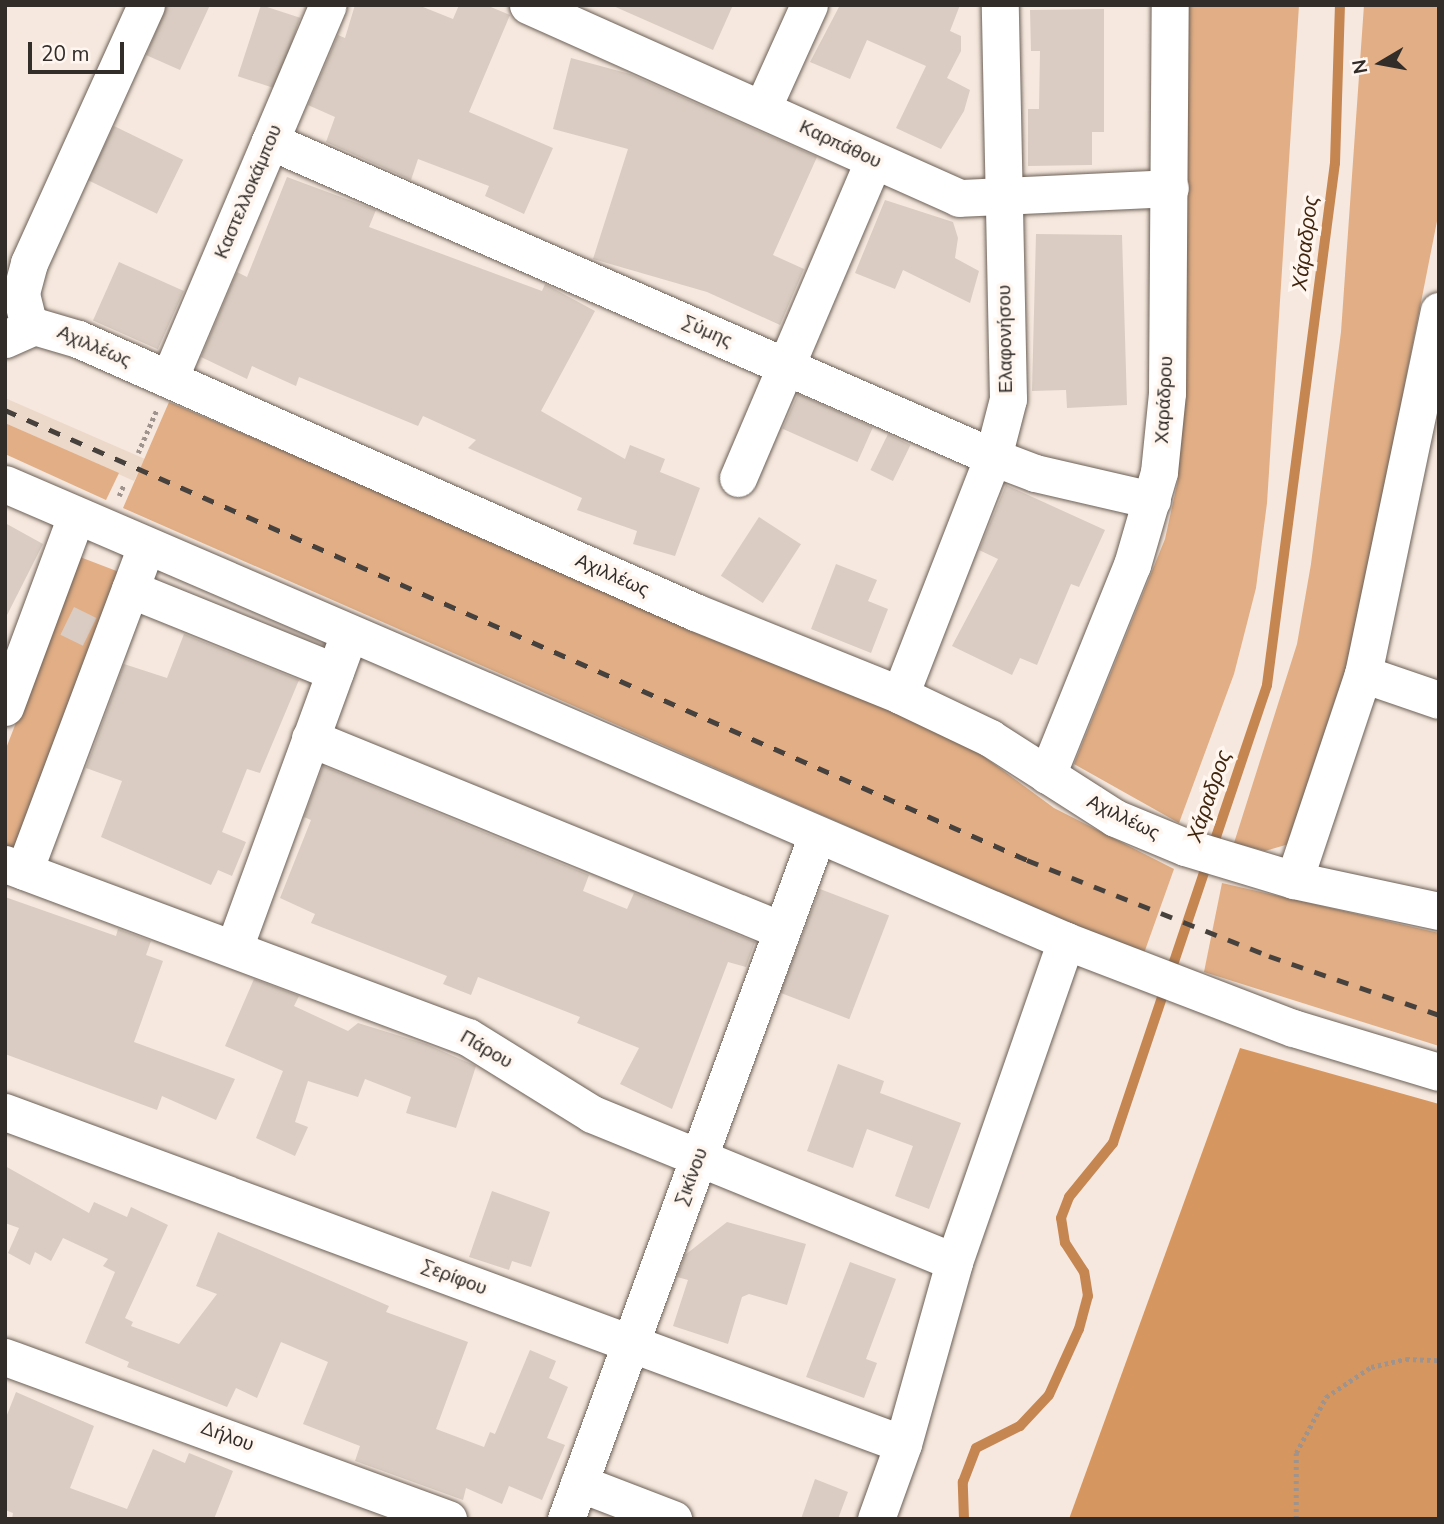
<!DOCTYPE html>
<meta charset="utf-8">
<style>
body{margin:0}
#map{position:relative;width:1444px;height:1524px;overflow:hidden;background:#f6e8de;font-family:"Nunito Sans",sans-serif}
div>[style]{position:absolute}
.built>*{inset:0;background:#ecd9ca}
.green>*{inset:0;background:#e1ae85}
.forest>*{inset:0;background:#d69660}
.stream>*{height:10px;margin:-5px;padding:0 5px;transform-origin:5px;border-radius:5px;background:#c58651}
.building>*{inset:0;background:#daccc2;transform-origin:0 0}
.path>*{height:4.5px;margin-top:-2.25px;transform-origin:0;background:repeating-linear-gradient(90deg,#9e948d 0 3.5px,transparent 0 7px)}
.roads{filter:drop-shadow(0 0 2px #6c6057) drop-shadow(0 0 2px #6c6057)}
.minor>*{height:37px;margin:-18.5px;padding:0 18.5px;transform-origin:18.5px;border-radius:18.5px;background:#fff}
.rail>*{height:5px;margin-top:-2.5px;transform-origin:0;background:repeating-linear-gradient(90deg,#47413d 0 12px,transparent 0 24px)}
span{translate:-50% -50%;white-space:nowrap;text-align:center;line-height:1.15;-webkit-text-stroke:7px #fff6f0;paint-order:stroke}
.street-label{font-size:19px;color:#322d29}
.water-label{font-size:21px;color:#41260f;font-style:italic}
.frame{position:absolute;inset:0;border:7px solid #322d29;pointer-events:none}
.north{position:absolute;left:1346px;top:28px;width:70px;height:70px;-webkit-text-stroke:5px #fff6f0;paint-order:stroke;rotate:260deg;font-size:19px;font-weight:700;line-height:28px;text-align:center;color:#322d29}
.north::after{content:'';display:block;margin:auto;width:24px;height:32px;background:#322d29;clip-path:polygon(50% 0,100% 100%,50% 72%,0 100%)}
.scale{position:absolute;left:28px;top:42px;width:96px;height:32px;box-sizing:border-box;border:4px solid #322d29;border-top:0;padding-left:9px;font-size:21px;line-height:24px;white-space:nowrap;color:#322d29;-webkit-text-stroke:5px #fff6f0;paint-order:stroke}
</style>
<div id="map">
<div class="built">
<div style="clip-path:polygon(5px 398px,145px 459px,134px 481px,5px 423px)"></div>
</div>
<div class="green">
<div style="clip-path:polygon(1187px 5px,1299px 5px,1267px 503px,1256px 588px,1234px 674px,1179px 823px,1074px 764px,1165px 539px,1178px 480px)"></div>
<div style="clip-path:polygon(1364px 5px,1439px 5px,1439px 211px,1351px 657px,1289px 844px,1265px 851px,1234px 843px,1297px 644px,1311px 564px,1341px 332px)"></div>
<div style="clip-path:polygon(169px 402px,881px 705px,975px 750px,1054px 808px,1174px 869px,1143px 956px,123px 508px)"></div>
<div style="clip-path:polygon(5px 423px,119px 473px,106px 500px,5px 454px)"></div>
<div style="clip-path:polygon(80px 557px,127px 575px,21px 854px,5px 849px,5px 751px)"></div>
<div style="clip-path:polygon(1222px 883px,1439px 933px,1439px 1046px,1204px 972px)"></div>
</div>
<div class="forest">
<div style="clip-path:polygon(1240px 1048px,1439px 1104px,1439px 1519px,1069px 1519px)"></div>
</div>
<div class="stream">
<div style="left:964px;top:1519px;width:37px;rotate:-92deg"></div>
<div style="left:963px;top:1482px;width:36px;rotate:-69deg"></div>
<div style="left:976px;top:1448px;width:49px;rotate:-26.6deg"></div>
<div style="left:1020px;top:1426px;width:42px;rotate:-46.9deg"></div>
<div style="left:1049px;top:1395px;width:72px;rotate:-65.6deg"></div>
<div style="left:1079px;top:1329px;width:34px;rotate:-75deg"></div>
<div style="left:1088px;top:1296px;width:24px;rotate:-99deg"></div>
<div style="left:1084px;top:1272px;width:35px;rotate:-123deg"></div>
<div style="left:1065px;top:1243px;width:25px;rotate:-99deg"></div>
<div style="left:1061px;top:1218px;width:22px;rotate:-69deg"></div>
<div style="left:1069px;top:1197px;width:70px;rotate:-50.8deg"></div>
<div style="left:1113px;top:1143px;width:483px;rotate:-71.4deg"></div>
<div style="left:1267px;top:685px;width:526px;rotate:-82.58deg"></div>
<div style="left:1335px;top:163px;width:158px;rotate:-88.2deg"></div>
</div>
<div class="building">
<div style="clip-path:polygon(167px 5px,210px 5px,180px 70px,146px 55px)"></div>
<div style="left:261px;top:5px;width:41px;height:75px;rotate:18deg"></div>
<div style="clip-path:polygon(355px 5px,418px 5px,453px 19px,459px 5px,486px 5px,510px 15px,469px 112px,553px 148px,524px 214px,485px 196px,489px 186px,418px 159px,411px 180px,326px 142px,335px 117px,308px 105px,338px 35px,345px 38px)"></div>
<div style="clip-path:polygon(611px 5px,733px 5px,713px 50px)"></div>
<div style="clip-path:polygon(840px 5px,960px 5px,950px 31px,961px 36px,961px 51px,947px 78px,970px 90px,964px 111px,941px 149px,896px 128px,926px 66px,867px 40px,850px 79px,810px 62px)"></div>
<div style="clip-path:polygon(1104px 9px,1104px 132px,1092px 132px,1092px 165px,1028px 166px,1028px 109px,1039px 109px,1040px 51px,1031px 51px,1030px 10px)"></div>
<div style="clip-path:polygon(571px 58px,630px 74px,817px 157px,773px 255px,804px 269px,780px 325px,707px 292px,593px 259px,628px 149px,553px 129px)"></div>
<div style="left:114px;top:126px;width:77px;height:60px;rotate:26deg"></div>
<div style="clip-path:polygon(287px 177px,376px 210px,369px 227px,542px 291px,545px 284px,595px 311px,541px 411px,625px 459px,630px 445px,665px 459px,660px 472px,700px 488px,675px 556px,633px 544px,637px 531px,577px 510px,582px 498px,468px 448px,476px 440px,423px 416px,418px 426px,299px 377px,296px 386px,252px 366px,247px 379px,201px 357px,237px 272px,247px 277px)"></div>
<div style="clip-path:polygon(885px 200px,953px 222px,958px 238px,955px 258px,979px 271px,970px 303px,903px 270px,895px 289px,855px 273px)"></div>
<div style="clip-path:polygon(1036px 234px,1122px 235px,1127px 405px,1067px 408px,1066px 390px,1032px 391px)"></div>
<div style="left:119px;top:262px;width:71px;height:64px;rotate:24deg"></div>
<div style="left:798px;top:394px;width:82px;height:38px;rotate:24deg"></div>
<div style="left:888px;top:434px;width:25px;height:40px;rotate:26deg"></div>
<div style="clip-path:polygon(1006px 485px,1105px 530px,1079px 587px,1071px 584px,1037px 665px,1020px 658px,1012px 675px,952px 646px,998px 559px,979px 550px)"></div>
<div style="left:759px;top:517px;width:50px;height:70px;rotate:33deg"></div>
<div style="clip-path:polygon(5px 523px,43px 544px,5px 619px)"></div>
<div style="clip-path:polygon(836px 564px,877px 580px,868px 601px,888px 609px,871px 653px,811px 629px)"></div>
<div style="left:74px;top:607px;width:25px;height:31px;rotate:26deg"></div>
<div style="clip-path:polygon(184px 634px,299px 680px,260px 773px,247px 769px,222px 832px,246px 842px,232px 876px,218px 870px,211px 885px,101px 837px,122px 781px,86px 768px,124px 664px,167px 678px)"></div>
<div style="clip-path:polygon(323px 766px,589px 875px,583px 891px,627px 909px,634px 893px,755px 942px,746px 967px,728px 962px,672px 1109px,620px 1084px,639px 1048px,577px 1023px,580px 1017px,478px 977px,471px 995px,443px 984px,447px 976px,311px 923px,315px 914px,280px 898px,311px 820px,304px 817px)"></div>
<div style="left:820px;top:889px;width:74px;height:111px;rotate:21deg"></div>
<div style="clip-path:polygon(5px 897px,116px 936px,118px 929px,151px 941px,146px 955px,163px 961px,134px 1042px,235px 1079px,216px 1120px,162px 1096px,157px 1110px,5px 1054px)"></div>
<div style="clip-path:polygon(254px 979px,299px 996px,294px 1006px,348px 1031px,358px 1023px,426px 1044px,476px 1066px,456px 1128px,406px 1113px,411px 1097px,365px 1079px,358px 1097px,308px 1081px,295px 1122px,308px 1127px,295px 1156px,256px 1138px,283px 1071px,225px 1046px)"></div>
<div style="clip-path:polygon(838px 1064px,884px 1081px,880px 1093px,961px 1123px,929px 1209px,895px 1196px,913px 1146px,867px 1129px,853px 1168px,807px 1151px)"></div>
<div style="clip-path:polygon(5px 1166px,89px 1213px,94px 1202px,127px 1217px,131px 1207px,168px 1225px,125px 1318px,133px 1322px,131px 1326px,179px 1344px,217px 1294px,196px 1286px,218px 1232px,389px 1306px,386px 1312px,468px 1342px,436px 1429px,484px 1447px,490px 1432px,495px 1434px,530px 1350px,556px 1361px,549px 1378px,568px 1387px,547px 1438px,565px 1445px,542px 1500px,509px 1486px,502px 1504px,466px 1488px,463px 1500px,355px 1461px,360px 1446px,303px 1424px,328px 1362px,281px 1342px,257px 1398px,236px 1388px,227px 1407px,127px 1367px,129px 1362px,85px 1343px,115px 1272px,103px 1266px,108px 1259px,63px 1238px,51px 1261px,35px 1252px,30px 1265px,8px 1253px,19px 1228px,5px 1223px)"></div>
<div style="clip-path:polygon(492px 1191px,550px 1212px,531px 1267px,512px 1261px,509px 1270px,469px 1257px)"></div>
<div style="clip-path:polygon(727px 1222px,806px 1244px,787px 1305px,749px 1294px,742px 1297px,728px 1344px,673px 1326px,688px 1280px,677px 1277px,685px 1255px)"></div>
<div style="clip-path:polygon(850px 1262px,896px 1279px,866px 1359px,877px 1363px,864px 1398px,806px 1377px)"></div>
<div style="clip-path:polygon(16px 1392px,94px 1426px,70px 1488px,127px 1509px,153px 1449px,185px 1463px,189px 1453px,233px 1471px,214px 1519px,12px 1519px,13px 1513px,5px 1510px,5px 1420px)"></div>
<div style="clip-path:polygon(815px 1479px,848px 1492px,838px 1519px,801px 1519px)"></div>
</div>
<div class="path">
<div style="left:138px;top:453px;width:48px;rotate:-66.6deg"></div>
<div style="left:119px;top:496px;width:13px;rotate:-67deg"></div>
<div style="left:1296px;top:1519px;width:66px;rotate:-90deg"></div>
<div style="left:1296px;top:1453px;width:64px;rotate:-61.8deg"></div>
<div style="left:1326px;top:1397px;width:54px;rotate:-33.7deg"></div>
<div style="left:1371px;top:1367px;width:36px;rotate:-13deg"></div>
<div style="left:1406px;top:1359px;width:33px;rotate:2deg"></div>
</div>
<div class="roads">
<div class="minor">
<div style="left:528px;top:5px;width:472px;rotate:24.1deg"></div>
<div style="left:959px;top:198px;width:211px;rotate:-2.7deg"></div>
<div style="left:762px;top:109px;width:114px;rotate:-65.7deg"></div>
<div style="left:270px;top:141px;width:789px;rotate:23.61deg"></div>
<div style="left:993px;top:457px;width:45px;rotate:20.9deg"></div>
<div style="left:1035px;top:473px;width:120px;rotate:13deg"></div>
<div style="left:29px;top:326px;width:34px;rotate:-104deg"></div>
<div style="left:21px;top:293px;width:31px;rotate:-75deg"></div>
<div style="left:29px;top:263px;width:283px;rotate:-65.6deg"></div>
<div style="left:5px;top:339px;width:32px;rotate:-24deg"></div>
<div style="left:34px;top:326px;width:46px;rotate:16.5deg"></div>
<div style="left:78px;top:339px;width:675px;rotate:23.87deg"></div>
<div style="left:695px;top:612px;width:221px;rotate:22deg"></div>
<div style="left:900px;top:695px;width:100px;rotate:25.5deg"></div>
<div style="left:990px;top:738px;width:148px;rotate:32.6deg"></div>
<div style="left:1115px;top:818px;width:76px;rotate:22.5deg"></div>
<div style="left:1185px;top:847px;width:114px;rotate:16.8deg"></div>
<div style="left:1294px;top:880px;width:148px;rotate:12.1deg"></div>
<div style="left:169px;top:379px;width:406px;rotate:-67deg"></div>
<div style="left:738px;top:478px;width:345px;rotate:-66.9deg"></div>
<div style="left:5px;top:484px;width:1155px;rotate:23.3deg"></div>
<div style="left:1066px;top:941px;width:243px;rotate:21deg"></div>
<div style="left:1293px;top:1028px;width:152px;rotate:16.8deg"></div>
<div style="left:130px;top:589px;width:221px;rotate:22deg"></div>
<div style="left:1363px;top:674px;width:80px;rotate:18.9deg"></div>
<div style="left:900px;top:695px;width:256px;rotate:-68.7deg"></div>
<div style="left:993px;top:457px;width:60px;rotate:-75.5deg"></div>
<div style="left:1008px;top:399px;width:394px;rotate:-91.2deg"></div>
<div style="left:5px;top:707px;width:204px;rotate:-69.6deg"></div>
<div style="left:310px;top:738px;width:509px;rotate:22.18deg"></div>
<div style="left:1047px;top:775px;width:227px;rotate:-68deg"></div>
<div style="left:1132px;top:565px;width:97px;rotate:-73.8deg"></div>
<div style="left:1159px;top:472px;width:79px;rotate:-84.2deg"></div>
<div style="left:1167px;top:393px;width:388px;rotate:-89.6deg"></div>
<div style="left:5px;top:864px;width:494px;rotate:20.5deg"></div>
<div style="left:468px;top:1037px;width:146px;rotate:31.8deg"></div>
<div style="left:592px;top:1114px;width:391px;rotate:22.2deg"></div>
<div style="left:24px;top:871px;width:346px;rotate:-69.4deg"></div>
<div style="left:1294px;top:880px;width:217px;rotate:-71.5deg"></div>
<div style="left:1363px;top:674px;width:371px;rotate:-78.2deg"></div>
<div style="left:234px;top:948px;width:335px;rotate:-69.9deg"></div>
<div style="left:5px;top:1112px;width:957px;rotate:20.29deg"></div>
<div style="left:5px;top:1357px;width:472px;rotate:20.1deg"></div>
<div style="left:579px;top:1483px;width:101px;rotate:21deg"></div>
<div style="left:566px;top:1519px;width:729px;rotate:-69.85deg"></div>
<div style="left:876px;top:1519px;width:80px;rotate:-70.2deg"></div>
<div style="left:903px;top:1444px;width:189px;rotate:-74.3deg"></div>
<div style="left:954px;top:1262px;width:340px;rotate:-70.8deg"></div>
</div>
</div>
<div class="rail">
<div style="left:5px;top:410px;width:1117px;rotate:23.76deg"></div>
<div style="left:1027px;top:860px;width:260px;rotate:21.6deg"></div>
<div style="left:1269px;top:956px;width:180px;rotate:19.1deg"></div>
</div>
<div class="street-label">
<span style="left:840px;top:145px;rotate:25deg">Καρπάθου</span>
<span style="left:249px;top:192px;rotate:-67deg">Καστελλοκάμπου</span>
<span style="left:707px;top:332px;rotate:24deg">Σύμης</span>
<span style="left:1006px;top:339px;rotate:-91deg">Ελαφονήσου</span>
<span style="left:94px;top:347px;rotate:23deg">Αχιλλέως</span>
<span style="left:1165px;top:400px;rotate:-87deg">Χαράδρου</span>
<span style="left:612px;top:576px;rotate:24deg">Αχιλλέως</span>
<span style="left:1123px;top:818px;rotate:26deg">Αχιλλέως</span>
<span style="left:486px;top:1050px;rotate:30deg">Πάρου</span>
<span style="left:692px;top:1177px;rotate:-69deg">Σικίνου</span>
<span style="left:454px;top:1278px;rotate:21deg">Σερίφου</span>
<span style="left:227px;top:1437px;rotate:20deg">Δήλου</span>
</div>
<div class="water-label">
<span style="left:1305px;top:243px;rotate:-83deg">Χάραδρος</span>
<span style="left:1209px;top:796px;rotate:-71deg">Χάραδρος</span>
</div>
<div class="frame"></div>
<div class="north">N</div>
<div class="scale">20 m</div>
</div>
